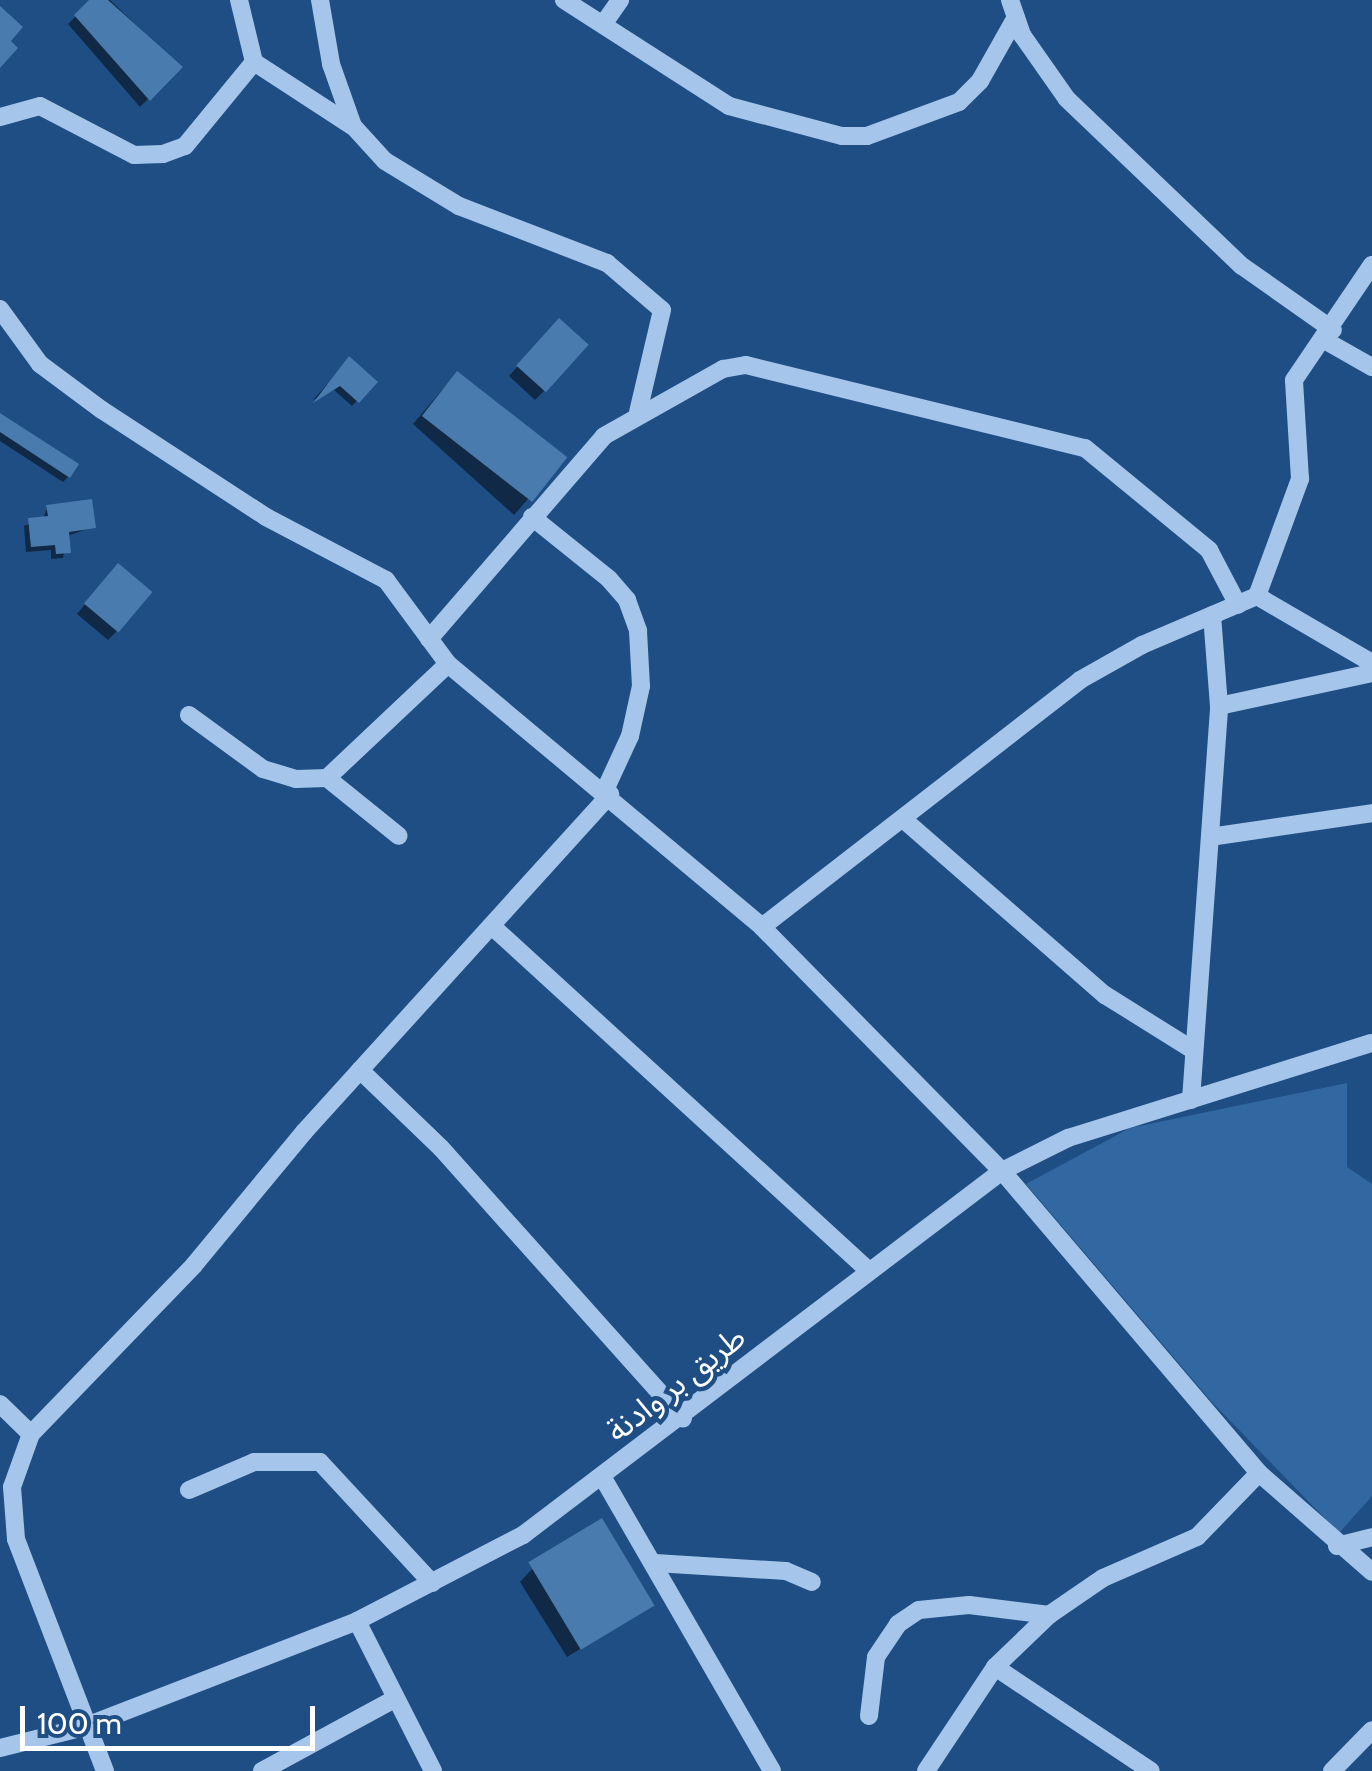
<!DOCTYPE html>
<meta charset="utf-8">
<style>
body{margin:0}
#map{position:relative;width:1372px;height:1771px;overflow:hidden;background:#1e4e84;font-family:Cabin,"Noto Sans Arabic",sans-serif}
div>[style]{position:absolute}
.green>*{inset:0;background:#3268a1}
.shadow>*{inset:0;background:#0007}
.building>*{inset:0;background:#4a7bae;transform-origin:0 0}
.minor>*{height:18px;margin:-9px;padding:0 9px;transform-origin:9px;border-radius:9px;background:#a5c6ea}
span{translate:-50% -50%;white-space:nowrap;text-align:center;line-height:1.15;-webkit-text-stroke:9px #1e4e84;paint-order:stroke}
.street-label{font-size:32px;color:#fff}
.scale{position:absolute;left:20px;top:1706px;width:295px;height:45px;box-sizing:border-box;border:5px solid #fff;border-top:0;padding-left:12px;font-size:30px;line-height:35px;white-space:nowrap;color:#fff;-webkit-text-stroke:8px #1e4e84;paint-order:stroke}
</style>
<div id="map">
<div class="green">
<div style="clip-path:polygon(1347px 1083px,1347px 1167px,1372px 1184px,1372px 1496px,1339px 1533px,1211px 1401px,1026px 1184px,1130px 1128px)"></div>
</div>
<div class="shadow">
<div style="clip-path:polygon(92px 0,110px 0,180px 67px,140px 107px,68px 24px)"></div>
<div style="clip-path:polygon(550px 330px,544px 391px,535px 400px,509px 376px)"></div>
<div style="clip-path:polygon(349px 360px,374px 382px,352px 406px,334px 390px,313px 400px)"></div>
<div style="clip-path:polygon(448px 383px,563px 459px,514px 515px,413px 424px)"></div>
<div style="clip-path:polygon(0 416px,69px 476px,63px 482px,0 441px)"></div>
<div style="clip-path:polygon(47px 508px,93px 527px,67px 536px,63px 558px,51px 559px,51px 550px,26px 552px,24px 526px,43px 519px)"></div>
<div style="clip-path:polygon(109px 575px,117px 631px,108px 640px,77px 614px)"></div>
<div style="clip-path:polygon(532px 1569px,651px 1606px,567px 1657px,520px 1582px)"></div>
</div>
<div class="building">
<div style="clip-path:polygon(89px 0,108px 0,183px 67px,150px 101px,74px 15px)"></div>
<div style="clip-path:polygon(0 6px,23px 27px,11px 41px,18px 48px,0 68px)"></div>
<div style="left:559px;top:318px;width:40px;height:64px;rotate:42deg"></div>
<div style="clip-path:polygon(349px 356px,378px 382px,359px 403px,340px 386px,313px 403px)"></div>
<div style="left:457px;top:371px;width:140px;height:57px;rotate:38deg"></div>
<div style="clip-path:polygon(0 413px,79px 464px,70px 478px,0 432px)"></div>
<div style="clip-path:polygon(92px 499px,96px 528px,69px 532px,71px 553px,56px 554px,55px 545px,31px 547px,28px 518px,48px 516px,46px 505px)"></div>
<div style="left:118px;top:563px;width:45px;height:53px;rotate:40deg"></div>
<div style="left:602px;top:1518px;width:102px;height:86px;rotate:59deg"></div>
</div>
<div class="minor">
<div style="left:239px;top:0;width:64px;rotate:76.4deg"></div>
<div style="left:320px;top:0;width:65px;rotate:80.2deg"></div>
<div style="left:331px;top:64px;width:66px;rotate:70.5deg"></div>
<div style="left:353px;top:126px;width:47px;rotate:47.6deg"></div>
<div style="left:385px;top:161px;width:87px;rotate:31.3deg"></div>
<div style="left:459px;top:206px;width:159px;rotate:21.1deg"></div>
<div style="left:607px;top:263px;width:72px;rotate:40.5deg"></div>
<div style="left:662px;top:310px;width:105px;rotate:103.2deg"></div>
<div style="left:564px;top:0;width:196px;rotate:32.7deg"></div>
<div style="left:729px;top:106px;width:117px;rotate:14.9deg"></div>
<div style="left:842px;top:136px;width:25px"></div>
<div style="left:867px;top:136px;width:98px;rotate:-20.3deg"></div>
<div style="left:959px;top:102px;width:30px;rotate:-45deg"></div>
<div style="left:980px;top:81px;width:73px;rotate:-60.6deg"></div>
<div style="left:1010px;top:0;width:37px;rotate:71deg"></div>
<div style="left:1022px;top:35px;width:78px;rotate:54.9deg"></div>
<div style="left:1067px;top:99px;width:242px;rotate:43.7deg"></div>
<div style="left:1242px;top:266px;width:111px;rotate:35.1deg"></div>
<div style="left:604px;top:23px;width:28px;rotate:-55deg"></div>
<div style="left:0;top:117px;width:41px;rotate:-15.4deg"></div>
<div style="left:40px;top:106px;width:106px;rotate:27.5deg"></div>
<div style="left:134px;top:155px;width:29px;rotate:-2deg"></div>
<div style="left:163px;top:154px;width:23px;rotate:-20deg"></div>
<div style="left:185px;top:146px;width:109px;rotate:-50.6deg"></div>
<div style="left:254px;top:62px;width:117px;rotate:33.1deg"></div>
<div style="left:0;top:309px;width:68px;rotate:54deg"></div>
<div style="left:40px;top:364px;width:77px;rotate:36.6deg"></div>
<div style="left:102px;top:410px;width:196px;rotate:33.1deg"></div>
<div style="left:266px;top:517px;width:136px;rotate:27.7deg"></div>
<div style="left:386px;top:580px;width:104px;rotate:53.6deg"></div>
<div style="left:448px;top:664px;width:410px;rotate:39.9deg"></div>
<div style="left:762px;top:927px;width:342px;rotate:45.5deg"></div>
<div style="left:1002px;top:1171px;width:397px;rotate:49.6deg"></div>
<div style="left:1259px;top:1473px;width:150px;rotate:41.2deg"></div>
<div style="left:1326px;top:341px;width:53px;rotate:29.5deg"></div>
<div style="left:532px;top:517px;width:99px;rotate:38.8deg"></div>
<div style="left:609px;top:579px;width:28px;rotate:49deg"></div>
<div style="left:627px;top:600px;width:33px;rotate:70deg"></div>
<div style="left:638px;top:631px;width:55px;rotate:86.9deg"></div>
<div style="left:641px;top:686px;width:51px;rotate:102.4deg"></div>
<div style="left:630px;top:736px;width:60px;rotate:114.8deg"></div>
<div style="left:1257px;top:596px;width:125px;rotate:-69.8deg"></div>
<div style="left:1300px;top:479px;width:99px;rotate:-93.5deg"></div>
<div style="left:1294px;top:380px;width:139px;rotate:-55.9deg"></div>
<div style="left:429px;top:639px;width:268px;rotate:-49.2deg"></div>
<div style="left:604px;top:436px;width:137px;rotate:-29.4deg"></div>
<div style="left:723px;top:369px;width:23px;rotate:-10deg"></div>
<div style="left:746px;top:365px;width:349px;rotate:13.8deg"></div>
<div style="left:1085px;top:448px;width:161px;rotate:39.4deg"></div>
<div style="left:1209px;top:550px;width:62px;rotate:62.2deg"></div>
<div style="left:1219px;top:706px;width:157px;rotate:-12.2deg"></div>
<div style="left:189px;top:715px;width:92px;rotate:36.1deg"></div>
<div style="left:263px;top:769px;width:34px;rotate:17deg"></div>
<div style="left:296px;top:779px;width:31px;rotate:-2deg"></div>
<div style="left:327px;top:778px;width:166px;rotate:-43.3deg"></div>
<div style="left:327px;top:778px;width:92px;rotate:38.9deg"></div>
<div style="left:903px;top:819px;width:268px;rotate:41.1deg"></div>
<div style="left:1105px;top:995px;width:104px;rotate:32deg"></div>
<div style="left:1210px;top:837px;width:164px;rotate:-8.4deg"></div>
<div style="left:762px;top:927px;width:403px;rotate:-37.8deg"></div>
<div style="left:1080px;top:680px;width:71px;rotate:-29.4deg"></div>
<div style="left:1142px;top:645px;width:125px;rotate:-23.1deg"></div>
<div style="left:1257px;top:596px;width:133px;rotate:30.2deg"></div>
<div style="left:494px;top:928px;width:507px;rotate:42.44deg"></div>
<div style="left:360px;top:1070px;width:112px;rotate:43.9deg"></div>
<div style="left:441px;top:1148px;width:363px;rotate:48.2deg"></div>
<div style="left:1191px;top:1100px;width:395px;rotate:-85.9deg"></div>
<div style="left:1219px;top:706px;width:91px;rotate:-94.4deg"></div>
<div style="left:0;top:1404px;width:43px;rotate:44.1deg"></div>
<div style="left:603px;top:1478px;width:338px;rotate:60deg"></div>
<div style="left:189px;top:1490px;width:71px;rotate:-23.3deg"></div>
<div style="left:254px;top:1462px;width:66px"></div>
<div style="left:320px;top:1462px;width:165px;rotate:47.2deg"></div>
<div style="left:1337px;top:1546px;width:36px;rotate:-14deg"></div>
<div style="left:655px;top:1563px;width:131px;rotate:3.5deg"></div>
<div style="left:786px;top:1571px;width:28px;rotate:23deg"></div>
<div style="left:357px;top:1621px;width:168px;rotate:63.1deg"></div>
<div style="left:995px;top:1667px;width:187px;rotate:33.7deg"></div>
<div style="left:869px;top:1716px;width:59px;rotate:-83.2deg"></div>
<div style="left:876px;top:1657px;width:40px;rotate:-56deg"></div>
<div style="left:898px;top:1624px;width:25px;rotate:-34deg"></div>
<div style="left:919px;top:1610px;width:50px;rotate:-5.7deg"></div>
<div style="left:969px;top:1605px;width:81px;rotate:7.1deg"></div>
<div style="left:0;top:1748px;width:87px;rotate:-14deg"></div>
<div style="left:84px;top:1727px;width:293px;rotate:-21.2deg"></div>
<div style="left:357px;top:1621px;width:187px;rotate:-27.4deg"></div>
<div style="left:523px;top:1535px;width:602px;rotate:-37.23deg"></div>
<div style="left:1002px;top:1171px;width:74px;rotate:-26.6deg"></div>
<div style="left:1068px;top:1138px;width:318px;rotate:-17.4deg"></div>
<div style="left:105px;top:1771px;width:248px;rotate:-111deg"></div>
<div style="left:16px;top:1539px;width:52px;rotate:-94.4deg"></div>
<div style="left:12px;top:1487px;width:56px;rotate:-70.3deg"></div>
<div style="left:31px;top:1434px;width:235px;rotate:-46deg"></div>
<div style="left:194px;top:1265px;width:173px;rotate:-50.4deg"></div>
<div style="left:304px;top:1132px;width:456px;rotate:-47.8deg"></div>
<div style="left:262px;top:1771px;width:149px;rotate:-28.5deg"></div>
<div style="left:926px;top:1771px;width:125px;rotate:-56.4deg"></div>
<div style="left:995px;top:1667px;width:75px;rotate:-43.9deg"></div>
<div style="left:1049px;top:1615px;width:65px;rotate:-34.4deg"></div>
<div style="left:1103px;top:1578px;width:103px;rotate:-23.6deg"></div>
<div style="left:1197px;top:1537px;width:89px;rotate:-45.9deg"></div>
<div style="left:1332px;top:1771px;width:57px;rotate:-45.7deg"></div>
</div>
<div class="street-label">
<span style="left:676px;top:1384px;rotate:-38deg">طريق بر وادنة</span>
</div>
<div class="scale">100 m</div>
</div>
